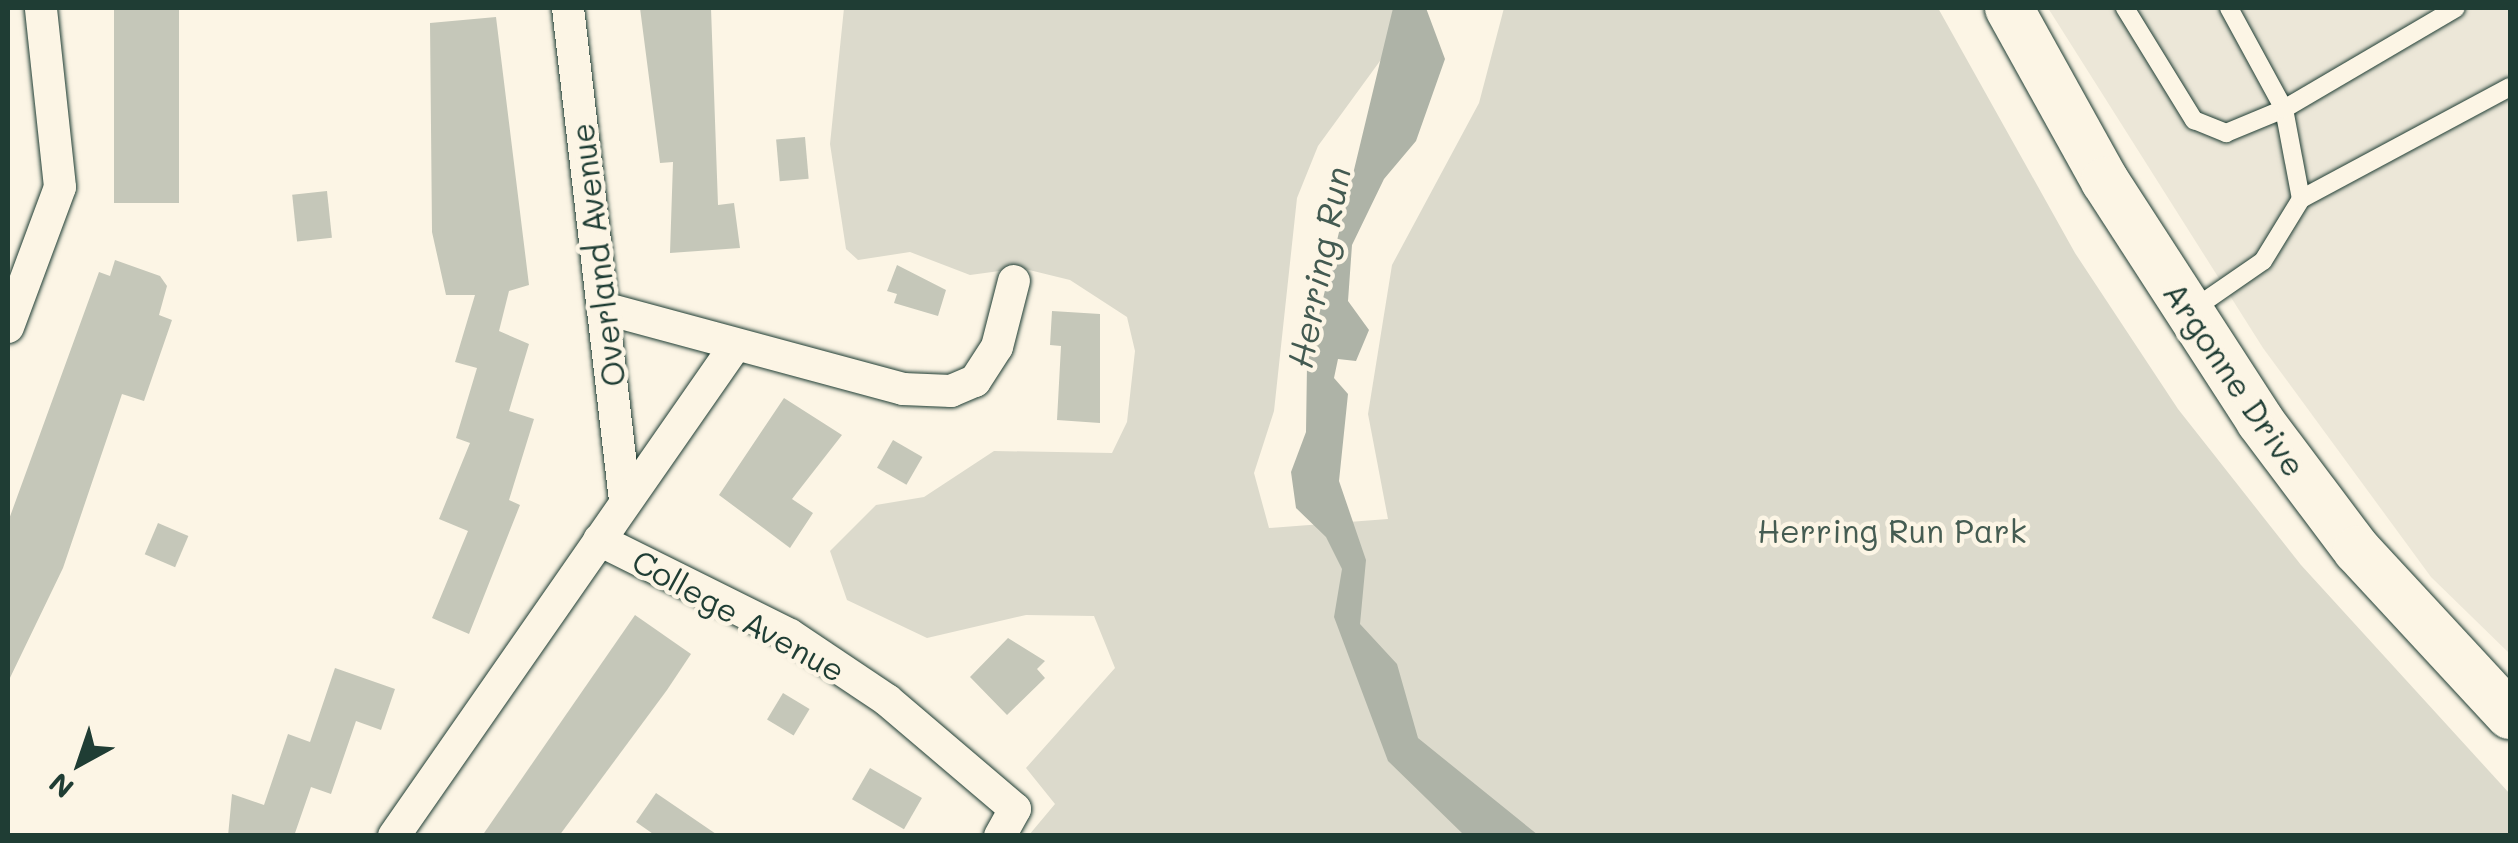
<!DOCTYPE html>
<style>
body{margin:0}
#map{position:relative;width:2518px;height:843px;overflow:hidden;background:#fcf5e5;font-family:Mali,sans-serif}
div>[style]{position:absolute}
.built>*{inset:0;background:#ece7d8}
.green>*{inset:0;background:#dcdacc}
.water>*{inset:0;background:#aeb3a7}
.building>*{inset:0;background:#c5c7b9;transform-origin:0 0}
.roads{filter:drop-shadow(0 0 2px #1f3d34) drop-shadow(0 0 2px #1f3d34)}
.lane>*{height:18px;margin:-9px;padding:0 9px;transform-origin:9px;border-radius:9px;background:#fcf5e5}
.street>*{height:32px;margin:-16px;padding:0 16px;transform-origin:16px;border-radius:16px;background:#fcf5e5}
.secondary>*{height:48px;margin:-24px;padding:0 24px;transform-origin:24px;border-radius:24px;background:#fcf5e5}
span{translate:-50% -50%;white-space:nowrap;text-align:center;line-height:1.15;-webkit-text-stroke:9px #fcf5e5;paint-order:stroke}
.street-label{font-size:32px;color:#1f3d34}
.park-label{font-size:32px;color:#455c52}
.water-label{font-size:35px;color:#435a51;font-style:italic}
.frame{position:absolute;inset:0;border:10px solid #1f3d34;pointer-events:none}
.north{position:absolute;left:30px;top:713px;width:100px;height:100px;-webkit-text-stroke:8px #fcf5e5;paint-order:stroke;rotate:220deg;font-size:28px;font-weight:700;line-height:40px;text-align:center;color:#1f3d34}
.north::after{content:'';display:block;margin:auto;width:35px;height:45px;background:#1f3d34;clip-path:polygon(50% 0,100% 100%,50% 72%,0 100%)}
</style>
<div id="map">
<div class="built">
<div style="clip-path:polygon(2048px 8px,2510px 8px,2510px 654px,2431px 577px,2263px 348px)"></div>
</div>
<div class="green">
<div style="clip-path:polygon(844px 8px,1393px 8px,1388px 50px,1318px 146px,1297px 198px,1274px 411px,1254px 473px,1269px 528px,1388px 519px,1368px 414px,1392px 265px,1479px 103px,1504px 8px,1938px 8px,2075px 253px,2178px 409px,2301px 565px,2510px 794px,2510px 835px,1029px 835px,1055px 804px,1026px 768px,1115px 668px,1094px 616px,1026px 615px,927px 638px,847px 600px,830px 551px,876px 505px,924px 497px,994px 451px,1112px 453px,1127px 422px,1135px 351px,1127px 317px,1070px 280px,1021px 268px,970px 275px,910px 252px,858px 260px,846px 249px,830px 144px)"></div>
</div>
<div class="water">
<div style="clip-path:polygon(1393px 8px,1426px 8px,1445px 59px,1416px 141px,1384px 179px,1352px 245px,1348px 301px,1369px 330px,1356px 361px,1338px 359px,1334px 378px,1348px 394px,1339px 481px,1366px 560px,1360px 624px,1397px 664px,1418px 738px,1538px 835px,1464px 835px,1388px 761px,1334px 617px,1342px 569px,1326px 537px,1296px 508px,1291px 472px,1306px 432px,1307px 365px)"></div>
</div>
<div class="building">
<div style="left:114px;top:8px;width:65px;height:195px"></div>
<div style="clip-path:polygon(640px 8px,711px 8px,718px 205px,734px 203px,740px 248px,670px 253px,673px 162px,660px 163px)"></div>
<div style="clip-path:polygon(496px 17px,529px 285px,509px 291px,499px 331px,529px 344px,509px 411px,534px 419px,509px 500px,520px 505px,469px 634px,432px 618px,468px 531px,439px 519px,470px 443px,456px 438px,477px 368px,455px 362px,475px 295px,446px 295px,432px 232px,430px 23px)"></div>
<div style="left:805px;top:137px;width:42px;height:29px;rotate:85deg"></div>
<div style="left:327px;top:191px;width:47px;height:35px;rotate:84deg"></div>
<div style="clip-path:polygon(115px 260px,160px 276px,167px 286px,159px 315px,172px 320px,144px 401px,122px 394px,63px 568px,8px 682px,8px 522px,99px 272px,110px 276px)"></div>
<div style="clip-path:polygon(897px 265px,946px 290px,938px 316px,894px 303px,897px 294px,887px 291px)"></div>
<div style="clip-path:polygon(1052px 311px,1100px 314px,1100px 423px,1057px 420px,1061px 346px,1050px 345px)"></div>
<div style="clip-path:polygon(784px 398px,842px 435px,792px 499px,813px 513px,790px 548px,719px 495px)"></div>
<div style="left:893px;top:440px;width:34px;height:32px;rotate:30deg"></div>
<div style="left:158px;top:523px;width:33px;height:34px;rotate:23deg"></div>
<div style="clip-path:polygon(635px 615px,691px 654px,667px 690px,559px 836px,482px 836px)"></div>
<div style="clip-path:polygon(1008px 638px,1045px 661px,1037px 669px,1045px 678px,1007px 715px,970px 677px)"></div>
<div style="clip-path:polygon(335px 668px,395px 689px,381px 730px,356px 721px,331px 794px,311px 787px,294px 836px,228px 836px,232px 794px,264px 805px,288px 734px,310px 742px)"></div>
<div style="left:783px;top:693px;width:31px;height:31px;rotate:31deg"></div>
<div style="left:870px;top:768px;width:60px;height:36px;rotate:30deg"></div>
<div style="clip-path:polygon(656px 793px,719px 836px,656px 836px,636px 822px)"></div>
</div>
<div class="roads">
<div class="lane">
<div style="left:2125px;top:8px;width:132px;rotate:58.4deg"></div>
<div style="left:2194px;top:120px;width:35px;rotate:22deg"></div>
<div style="left:2226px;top:133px;width:63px;rotate:-22.5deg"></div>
<div style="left:2284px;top:109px;width:115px;rotate:-118.6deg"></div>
<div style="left:2301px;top:199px;width:92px;rotate:-100.7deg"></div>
<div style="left:2284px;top:109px;width:199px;rotate:-30.4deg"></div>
<div style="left:2192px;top:310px;width:86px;rotate:-34.6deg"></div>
<div style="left:2263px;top:261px;width:73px;rotate:-58.5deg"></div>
<div style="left:2301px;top:199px;width:237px;rotate:-28.2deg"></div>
</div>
<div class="street">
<div style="left:568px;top:8px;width:497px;rotate:83.4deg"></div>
<div style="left:603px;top:308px;width:311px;rotate:15.1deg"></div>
<div style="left:903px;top:389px;width:48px;rotate:2.4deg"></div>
<div style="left:951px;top:391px;width:26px;rotate:-23deg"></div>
<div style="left:975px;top:381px;width:40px;rotate:-57.1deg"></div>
<div style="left:997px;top:347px;width:68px;rotate:-75.6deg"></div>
<div style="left:8px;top:327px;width:149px;rotate:-69.6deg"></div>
<div style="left:60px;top:187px;width:180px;rotate:-96.1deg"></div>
<div style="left:599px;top:540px;width:213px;rotate:26.4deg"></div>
<div style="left:790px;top:635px;width:117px;rotate:33.8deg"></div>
<div style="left:887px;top:700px;width:168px;rotate:40.4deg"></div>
<div style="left:1015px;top:809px;width:31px;rotate:119deg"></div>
<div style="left:394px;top:836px;width:597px;rotate:-55.17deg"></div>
</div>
<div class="secondary">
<div style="left:2009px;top:8px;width:198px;rotate:61deg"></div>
<div style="left:2105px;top:181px;width:286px;rotate:57.1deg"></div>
<div style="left:2260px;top:421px;width:161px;rotate:53.1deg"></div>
<div style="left:2357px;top:550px;width:225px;rotate:47.2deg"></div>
</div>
</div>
<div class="street-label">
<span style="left:597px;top:255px;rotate:-97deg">Overland Avenue</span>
<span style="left:2235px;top:379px;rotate:56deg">Argonne Drive</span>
<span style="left:739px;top:615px;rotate:29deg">College Avenue</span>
</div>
<div class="park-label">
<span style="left:1892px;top:530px">Herring Run Park</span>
</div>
<div class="water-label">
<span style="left:1318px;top:267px;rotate:-79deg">Herring Run</span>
</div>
<div class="frame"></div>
<div class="north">N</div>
</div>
